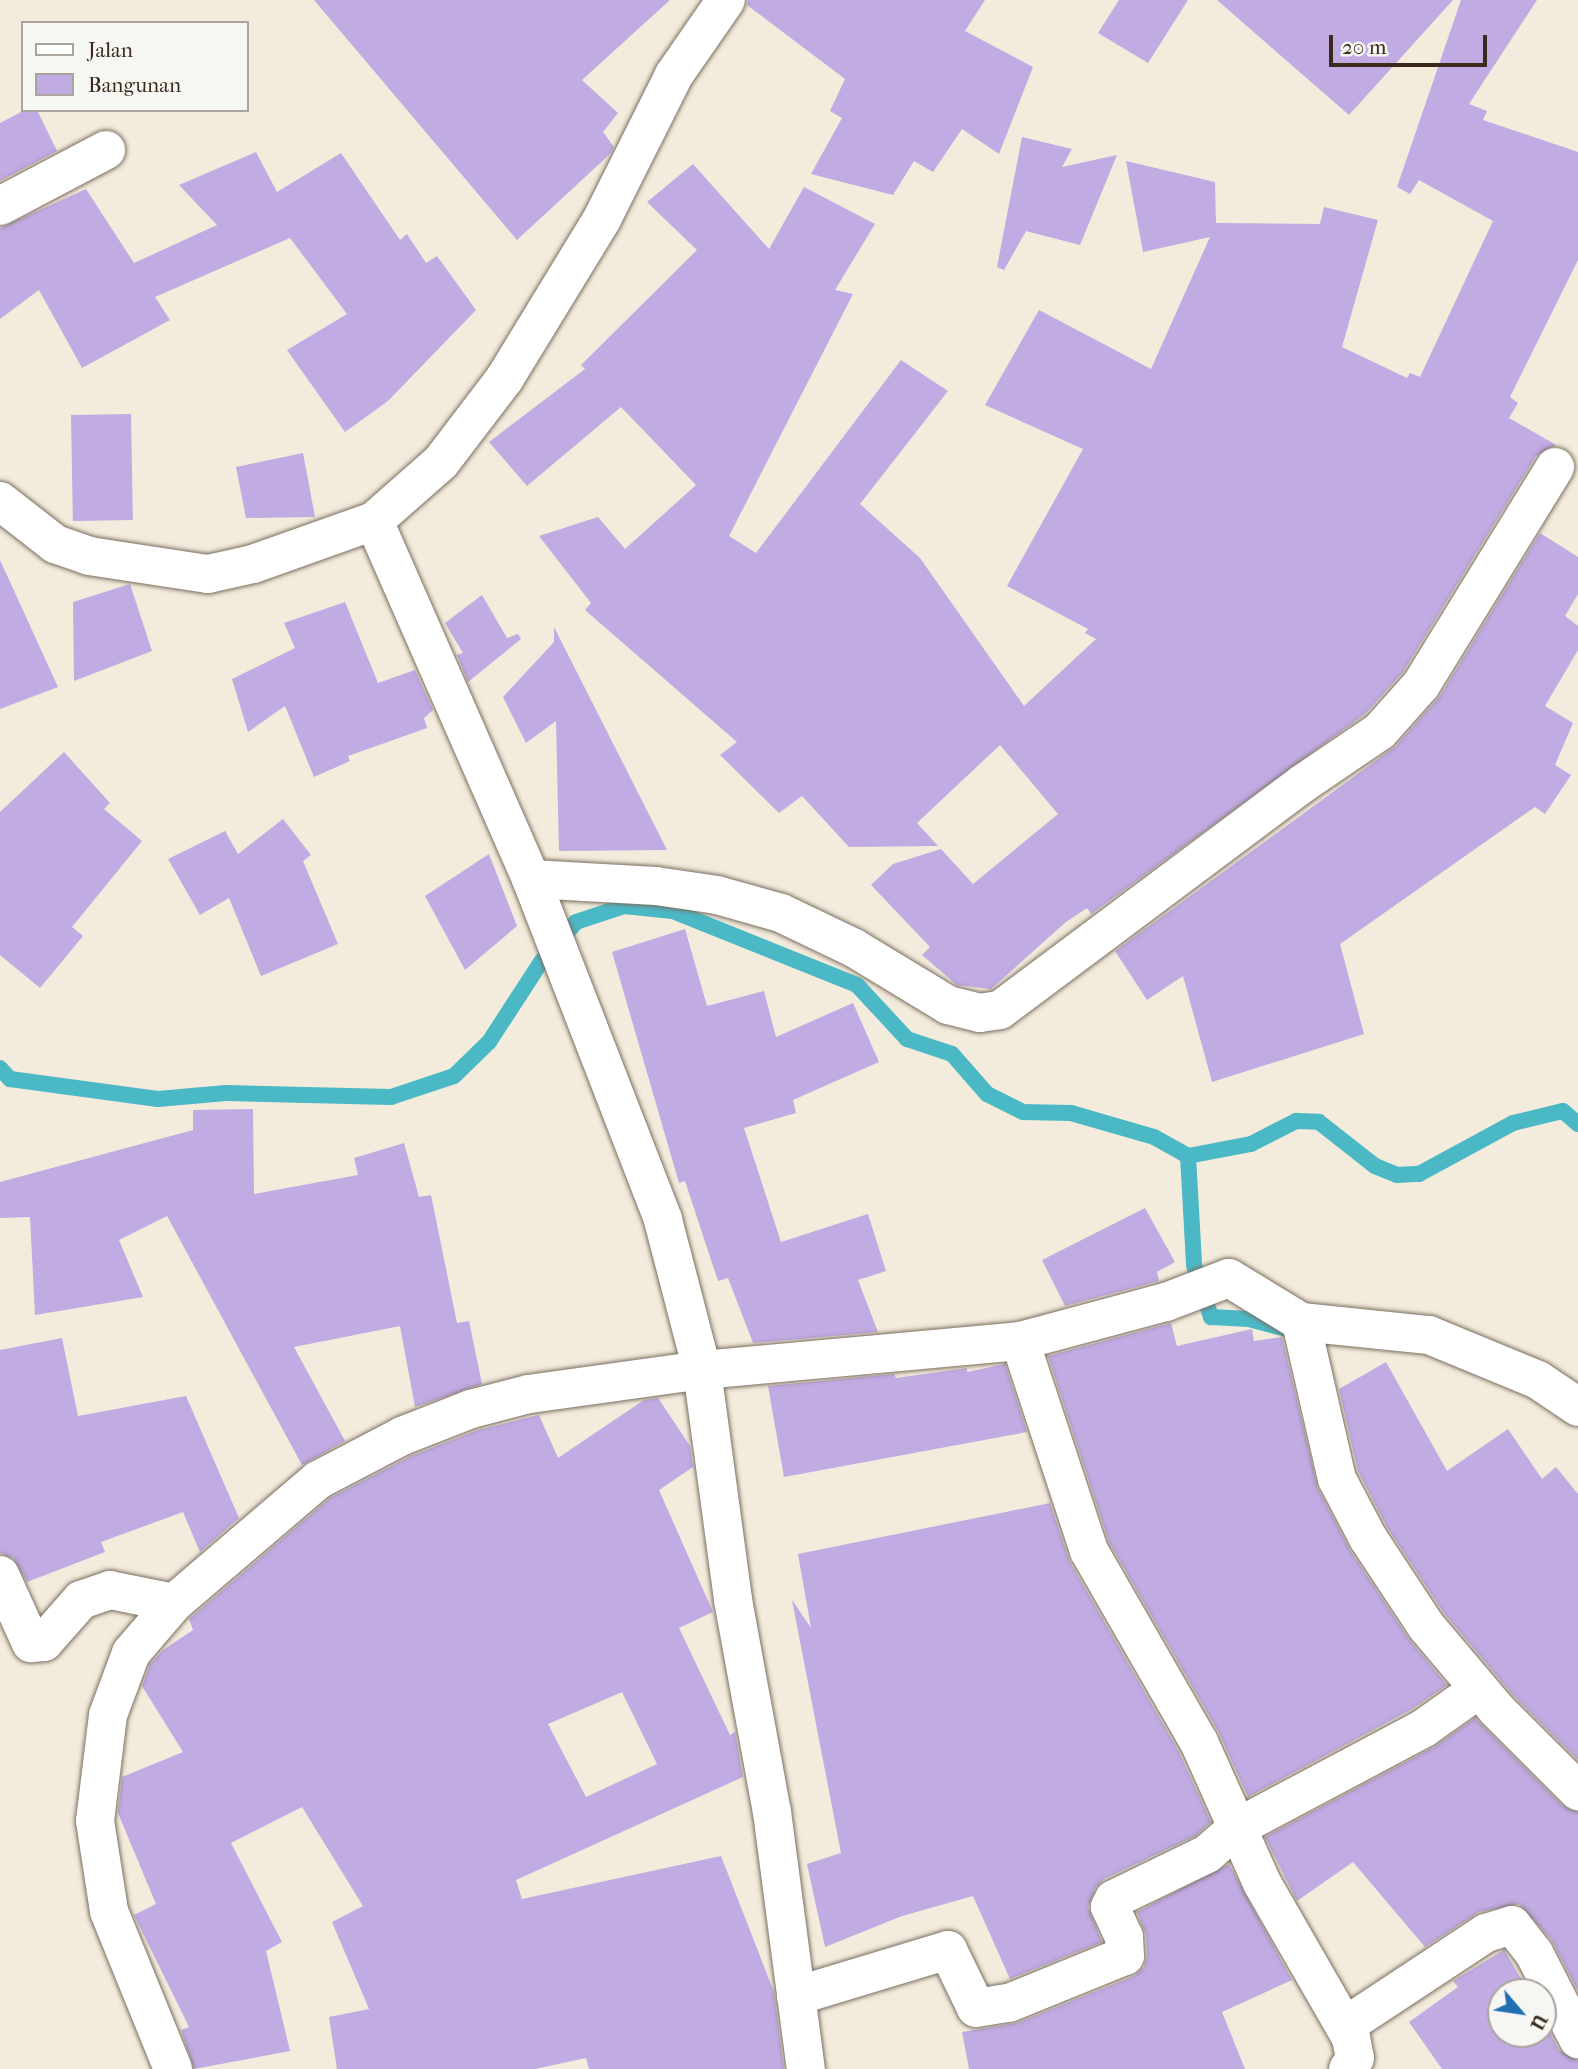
<!DOCTYPE html>
<style>
body{margin:0}
#map{position:relative;width:1578px;height:2069px;overflow:hidden;background:#f3ebdb;font-family:"IM FELL French Canon",serif}
div>[style]{position:absolute}
.stream>*{height:16px;margin:-8px;padding:0 8px;transform-origin:8px;border-radius:8px;background:#4bb8c6}
.building>*{inset:0;background:#c1abe3;transform-origin:0 0}
.roads{filter:drop-shadow(0 0 2px #7b6e60) drop-shadow(0 0 2px #7b6e60)}
.minor>*{height:38px;margin:-19px;padding:0 19px;transform-origin:19px;border-radius:19px;background:#fff}
span{translate:-50% -50%;white-space:nowrap;text-align:center;line-height:1.15;-webkit-text-stroke:5px #f6f6f2;paint-order:stroke}
.legend{position:absolute;left:21px;top:21px;width:228px;height:91px;box-sizing:border-box;background:#f6f6f2;border:2px solid #aba49d;margin:0;padding:9px 12px;list-style:none;font-size:21px;color:#3b2a1e}
.legend li{display:flex;align-items:center;gap:14px;height:35px}
.legend b{width:35px;border:2px solid #aba49d}
.north{position:absolute;left:1487px;top:1978px;width:70px;height:70px;box-sizing:border-box;background:#f6f6f2;border:2px solid #aba49d;border-radius:50%;rotate:119deg;font-size:19px;font-weight:700;line-height:28px;text-align:center;color:#3b2a1e}
.north::after{content:'';display:block;margin:auto;width:24px;height:32px;background:#1f6fb2;clip-path:polygon(50% 0,100% 100%,50% 72%,0 100%)}
.scale{position:absolute;left:1329px;top:35px;width:158px;height:32px;box-sizing:border-box;border:4px solid #3b2a1e;border-top:0;padding-left:9px;font-size:21px;line-height:24px;white-space:nowrap;color:#3b2a1e;-webkit-text-stroke:5px #f6f6f2;paint-order:stroke}
</style>
<div id="map">
<div class="stream">
<div style="left:0;top:1068px;width:15px;rotate:48deg"></div>
<div style="left:10px;top:1079px;width:149px;rotate:7.7deg"></div>
<div style="left:158px;top:1099px;width:68px;rotate:-5deg"></div>
<div style="left:226px;top:1093px;width:165px;rotate:1.4deg"></div>
<div style="left:391px;top:1097px;width:66px;rotate:-18.4deg"></div>
<div style="left:454px;top:1076px;width:49px;rotate:-44.2deg"></div>
<div style="left:489px;top:1042px;width:95px;rotate:-57deg"></div>
<div style="left:541px;top:962px;width:53px;rotate:-48.8deg"></div>
<div style="left:576px;top:922px;width:51px;rotate:-18.4deg"></div>
<div style="left:624px;top:906px;width:49px;rotate:5.8deg"></div>
<div style="left:673px;top:911px;width:198px;rotate:21.9deg"></div>
<div style="left:857px;top:985px;width:74px;rotate:47.2deg"></div>
<div style="left:907px;top:1039px;width:47px;rotate:18.4deg"></div>
<div style="left:952px;top:1054px;width:53px;rotate:48.8deg"></div>
<div style="left:987px;top:1094px;width:40px;rotate:26.6deg"></div>
<div style="left:1023px;top:1112px;width:48px;rotate:1.2deg"></div>
<div style="left:1071px;top:1113px;width:86px;rotate:16.1deg"></div>
<div style="left:1154px;top:1137px;width:39px;rotate:29deg"></div>
<div style="left:1188px;top:1156px;width:109px;rotate:86.8deg"></div>
<div style="left:1194px;top:1265px;width:55px;rotate:71.9deg"></div>
<div style="left:1211px;top:1317px;width:38px;rotate:3deg"></div>
<div style="left:1249px;top:1319px;width:39px;rotate:15deg"></div>
<div style="left:1188px;top:1156px;width:64px;rotate:-10.8deg"></div>
<div style="left:1251px;top:1144px;width:51px;rotate:-27.1deg"></div>
<div style="left:1296px;top:1121px;width:23px;rotate:2deg"></div>
<div style="left:1319px;top:1122px;width:71px;rotate:38.2deg"></div>
<div style="left:1375px;top:1166px;width:24px;rotate:22deg"></div>
<div style="left:1397px;top:1175px;width:22px;rotate:-3deg"></div>
<div style="left:1419px;top:1174px;width:107px;rotate:-28.5deg"></div>
<div style="left:1513px;top:1123px;width:51px;rotate:-13.5deg"></div>
<div style="left:1563px;top:1111px;width:20px;rotate:41deg"></div>
</div>
<div class="building">
<div style="clip-path:polygon(314px 0,670px 0,582px 80px,618px 113px,603px 132px,614px 147px,610px 154px,517px 240px)"></div>
<div style="clip-path:polygon(748px 0,985px 0,965px 31px,1033px 67px,999px 154px,962px 129px,933px 172px,914px 161px,893px 195px,811px 174px,842px 118px,830px 111px,845px 79px,747px 5px)"></div>
<div style="clip-path:polygon(1119px 0,1188px 0,1148px 63px,1098px 33px)"></div>
<div style="clip-path:polygon(1217px 0,1453px 0,1349px 115px)"></div>
<div style="clip-path:polygon(1461px 0,1537px 0,1469px 104px,1487px 111px,1483px 120px,1578px 152px,1578px 260px,1510px 397px,1518px 403px,1509px 418px,1556px 445px,1536px 456px,1403px 672px,1365px 714px,1091px 914px,1087px 908px,1066px 922px,991px 989px,957px 985px,922px 955px,930px 947px,871px 885px,893px 864px,941px 849px,973px 884px,1058px 814px,1000px 745px,917px 823px,938px 846px,849px 847px,802px 796px,779px 813px,720px 755px,737px 742px,585px 610px,591px 603px,539px 536px,598px 517px,625px 549px,696px 485px,621px 407px,527px 486px,489px 442px,585px 369px,581px 365px,697px 250px,647px 202px,693px 164px,769px 249px,804px 187px,875px 224px,835px 290px,853px 294px,729px 536px,756px 553px,901px 360px,948px 391px,860px 504px,920px 558px,1024px 706px,1096px 639px,1085px 633px,1088px 629px,1007px 586px,1083px 449px,985px 405px,1039px 310px,1151px 369px,1210px 237px,1143px 252px,1126px 161px,1215px 182px,1216px 223px,1320px 224px,1324px 207px,1378px 220px,1342px 347px,1407px 378px,1410px 373px,1420px 377px,1493px 221px,1419px 180px,1410px 194px,1397px 187px)"></div>
<div style="clip-path:polygon(25px 110px,37px 110px,57px 151px,0 181px,0 123px)"></div>
<div style="clip-path:polygon(1022px 137px,1072px 149px,1062px 167px,1117px 155px,1080px 245px,1026px 231px,1004px 270px,997px 267px)"></div>
<div style="clip-path:polygon(256px 152px,277px 192px,341px 153px,400px 240px,407px 234px,426px 263px,437px 256px,476px 310px,388px 401px,345px 432px,287px 350px,347px 314px,290px 238px,155px 297px,170px 320px,82px 368px,39px 290px,0 319px,0 228px,86px 189px,134px 263px,217px 225px,179px 185px)"></div>
<div style="left:131px;top:414px;width:106px;height:60px;rotate:89deg"></div>
<div style="clip-path:polygon(303px 453px,315px 517px,246px 518px,236px 467px)"></div>
<div style="clip-path:polygon(1540px 533px,1578px 557px,1578px 594px,1565px 616px,1578px 626px,1578px 650px,1545px 706px,1573px 723px,1555px 765px,1571px 775px,1545px 814px,1535px 807px,1340px 944px,1364px 1034px,1212px 1082px,1183px 976px,1147px 1000px,1115px 951px,1396px 746px,1440px 696px)"></div>
<div style="clip-path:polygon(0 560px,58px 687px,0 709px)"></div>
<div style="clip-path:polygon(130px 584px,152px 651px,74px 681px,73px 602px)"></div>
<div style="clip-path:polygon(482px 595px,507px 638px,518px 634px,521px 639px,468px 682px,457px 655px,463px 653px,445px 623px)"></div>
<div style="clip-path:polygon(345px 602px,378px 683px,415px 670px,433px 710px,424px 718px,427px 728px,348px 756px,350px 761px,314px 777px,285px 706px,248px 732px,232px 679px,295px 648px,284px 623px)"></div>
<div style="clip-path:polygon(554px 627px,667px 850px,559px 851px,556px 721px,526px 743px,503px 697px,554px 642px)"></div>
<div style="clip-path:polygon(64px 752px,110px 803px,104px 809px,142px 841px,72px 927px,83px 936px,40px 988px,0 955px,0 812px)"></div>
<div style="clip-path:polygon(283px 819px,311px 855px,303px 861px,338px 944px,261px 976px,229px 898px,200px 915px,168px 859px,225px 831px,238px 854px)"></div>
<div style="clip-path:polygon(489px 854px,517px 926px,465px 970px,425px 896px)"></div>
<div style="clip-path:polygon(685px 929px,707px 1006px,764px 991px,776px 1037px,853px 1003px,879px 1062px,793px 1100px,796px 1113px,744px 1128px,781px 1242px,868px 1214px,886px 1271px,858px 1280px,878px 1332px,753px 1343px,728px 1278px,718px 1281px,685px 1181px,679px 1183px,612px 952px)"></div>
<div style="clip-path:polygon(253px 1109px,254px 1194px,358px 1175px,354px 1158px,404px 1143px,419px 1197px,431px 1195px,457px 1323px,469px 1321px,482px 1384px,415px 1407px,400px 1326px,294px 1347px,345px 1441px,302px 1465px,167px 1216px,119px 1240px,143px 1297px,35px 1315px,30px 1217px,0 1218px,0 1182px,193px 1130px,193px 1110px)"></div>
<div style="clip-path:polygon(1145px 1208px,1175px 1262px,1157px 1272px,1159px 1281px,1065px 1306px,1042px 1260px)"></div>
<div style="clip-path:polygon(1171px 1323px,1177px 1346px,1252px 1329px,1254px 1341px,1282px 1337px,1318px 1489px,1350px 1550px,1408px 1638px,1447px 1685px,1412px 1709px,1248px 1797px,1218px 1731px,1109px 1542px,1048px 1356px)"></div>
<div style="clip-path:polygon(62px 1338px,78px 1416px,186px 1396px,239px 1518px,200px 1552px,183px 1512px,101px 1542px,105px 1552px,27px 1582px,13px 1558px,0 1553px,0 1350px)"></div>
<div style="clip-path:polygon(1386px 1362px,1447px 1471px,1508px 1429px,1542px 1479px,1556px 1467px,1578px 1494px,1578px 1760px,1513px 1695px,1444px 1613px,1387px 1527px,1358px 1471px,1339px 1389px)"></div>
<div style="clip-path:polygon(1005px 1364px,1027px 1432px,784px 1477px,768px 1386px,894px 1374px,896px 1378px,967px 1368px,967px 1372px)"></div>
<div style="clip-path:polygon(evenodd,658px 1398px,690px 1446px,693px 1467px,659px 1490px,713px 1612px,679px 1628px,730px 1735px,735px 1732px,743px 1777px,516px 1880px,522px 1899px,721px 1856px,774px 1992px,784px 2069px,589px 2069px,586px 2058px,535px 2069px,337px 2069px,329px 2017px,369px 2009px,332px 1922px,363px 1906px,302px 1807px,231px 1843px,282px 1942px,266px 1951px,290px 2051px,194px 2069px,181px 2030px,189px 2027px,134px 1915px,156px 1904px,118px 1813px,122px 1777px,183px 1752px,142px 1686px,150px 1664px,163px 1650px,193px 1630px,189px 1619px,330px 1498px,411px 1456px,478px 1430px,539px 1415px,558px 1458px,644px 1400px,658px 1398px,622px 1692px,657px 1764px,586px 1797px,548px 1724px,622px 1692px)"></div>
<div style="clip-path:polygon(1050px 1503px,1070px 1562px,1179px 1752px,1211px 1822px,1195px 1836px,1104px 1879px,1095px 1889px,1088px 1907px,1102px 1942px,1010px 1979px,973px 1896px,902px 1916px,825px 1947px,807px 1864px,841px 1853px,792px 1600px,811px 1628px,798px 1554px)"></div>
<div style="clip-path:polygon(1475px 1718px,1563px 1806px,1578px 1812px,1578px 1991px,1551px 1939px,1519px 1904px,1479px 1912px,1425px 1947px,1353px 1862px,1297px 1901px,1265px 1837px,1434px 1747px)"></div>
<div style="clip-path:polygon(1229px 1864px,1292px 1980px,1222px 2012px,1245px 2069px,969px 2069px,962px 2032px,1017px 2023px,1134px 1976px,1144px 1967px,1147px 1955px,1146px 1935px,1137px 1912px)"></div>
<div style="clip-path:polygon(1504px 1950px,1529px 1992px,1501px 1992px,1501px 2034px,1543px 2034px,1543px 2019px,1559px 2050px,1578px 2061px,1578px 2069px,1442px 2069px,1409px 2022px,1458px 1987px,1453px 1981px)"></div>
</div>
<div class="roads">
<div class="minor">
<div style="left:0;top:206px;width:120px;rotate:-27.8deg"></div>
<div style="left:0;top:501px;width:70px;rotate:38deg"></div>
<div style="left:55px;top:544px;width:36px;rotate:19deg"></div>
<div style="left:89px;top:556px;width:120px;rotate:8.6deg"></div>
<div style="left:208px;top:574px;width:46px;rotate:-12.5deg"></div>
<div style="left:253px;top:564px;width:128px;rotate:-19.6deg"></div>
<div style="left:374px;top:521px;width:89px;rotate:-41.4deg"></div>
<div style="left:441px;top:462px;width:106px;rotate:-52.7deg"></div>
<div style="left:505px;top:378px;width:186px;rotate:-58.6deg"></div>
<div style="left:602px;top:219px;width:161px;rotate:-63.4deg"></div>
<div style="left:674px;top:75px;width:91px;rotate:-55.3deg"></div>
<div style="left:374px;top:521px;width:391px;rotate:66.3deg"></div>
<div style="left:531px;top:879px;width:366px;rotate:68.8deg"></div>
<div style="left:663px;top:1220px;width:155px;rotate:75.4deg"></div>
<div style="left:702px;top:1370px;width:232px;rotate:82.3deg"></div>
<div style="left:733px;top:1600px;width:216px;rotate:79.6deg"></div>
<div style="left:772px;top:1812px;width:259px;rotate:82.5deg"></div>
<div style="left:531px;top:879px;width:125px;rotate:3.2deg"></div>
<div style="left:656px;top:886px;width:62px;rotate:8.4deg"></div>
<div style="left:717px;top:895px;width:66px;rotate:15.7deg"></div>
<div style="left:781px;top:913px;width:81px;rotate:25.6deg"></div>
<div style="left:854px;top:948px;width:110px;rotate:31.2deg"></div>
<div style="left:948px;top:1005px;width:33px;rotate:14deg"></div>
<div style="left:980px;top:1013px;width:20px;rotate:-9deg"></div>
<div style="left:1000px;top:1010px;width:377px;rotate:-36.8deg"></div>
<div style="left:1302px;top:784px;width:94px;rotate:-34.2deg"></div>
<div style="left:1380px;top:731px;width:62px;rotate:-48.3deg"></div>
<div style="left:1421px;top:685px;width:256px;rotate:-58.4deg"></div>
<div style="left:1301px;top:1322px;width:161px;rotate:77.1deg"></div>
<div style="left:1337px;top:1479px;width:67px;rotate:62.3deg"></div>
<div style="left:1368px;top:1538px;width:105px;rotate:56.6deg"></div>
<div style="left:1426px;top:1626px;width:110px;rotate:49.8deg"></div>
<div style="left:1497px;top:1710px;width:115px;rotate:45deg"></div>
<div style="left:1020px;top:1341px;width:221px;rotate:71.8deg"></div>
<div style="left:1089px;top:1551px;width:220px;rotate:60.1deg"></div>
<div style="left:1199px;top:1742px;width:154px;rotate:65.9deg"></div>
<div style="left:1262px;top:1883px;width:179px;rotate:60.1deg"></div>
<div style="left:1351px;top:2038px;width:20px;rotate:79deg"></div>
<div style="left:1355px;top:2058px;width:13px;rotate:122deg"></div>
<div style="left:0;top:1575px;width:75px;rotate:65.5deg"></div>
<div style="left:31px;top:1643px;width:13px;rotate:-4deg"></div>
<div style="left:44px;top:1642px;width:56px;rotate:-48.6deg"></div>
<div style="left:81px;top:1600px;width:31px;rotate:-19deg"></div>
<div style="left:110px;top:1590px;width:65px;rotate:11.5deg"></div>
<div style="left:796px;top:1996px;width:159px;rotate:-16.8deg"></div>
<div style="left:948px;top:1950px;width:64px;rotate:64.2deg"></div>
<div style="left:976px;top:2008px;width:33px;rotate:-9deg"></div>
<div style="left:1009px;top:2003px;width:125px;rotate:-22.1deg"></div>
<div style="left:1125px;top:1956px;width:19px;rotate:-93deg"></div>
<div style="left:1124px;top:1937px;width:33px;rotate:-115deg"></div>
<div style="left:1110px;top:1907px;width:9px;rotate:-63deg"></div>
<div style="left:1114px;top:1899px;width:103px;rotate:-25.8deg"></div>
<div style="left:1207px;top:1854px;width:41px;rotate:-41.1deg"></div>
<div style="left:1238px;top:1827px;width:211px;rotate:-28deg"></div>
<div style="left:1424px;top:1728px;width:67px;rotate:-35.3deg"></div>
<div style="left:1345px;top:2026px;width:169px;rotate:-33.4deg"></div>
<div style="left:1486px;top:1933px;width:27px;rotate:-17deg"></div>
<div style="left:1512px;top:1925px;width:36px;rotate:52deg"></div>
<div style="left:1534px;top:1953px;width:97px;rotate:62.9deg"></div>
<div style="left:173px;top:2069px;width:170px;rotate:-112.1deg"></div>
<div style="left:109px;top:1911px;width:91px;rotate:-98.8deg"></div>
<div style="left:95px;top:1821px;width:107px;rotate:-83deg"></div>
<div style="left:108px;top:1715px;width:66px;rotate:-69.6deg"></div>
<div style="left:131px;top:1653px;width:66px;rotate:-49.3deg"></div>
<div style="left:174px;top:1603px;width:189px;rotate:-40.5deg"></div>
<div style="left:318px;top:1480px;width:95px;rotate:-27.6deg"></div>
<div style="left:402px;top:1436px;width:74px;rotate:-21.4deg"></div>
<div style="left:471px;top:1409px;width:60px;rotate:-14.5deg"></div>
<div style="left:529px;top:1394px;width:175px;rotate:-7.9deg"></div>
<div style="left:702px;top:1370px;width:319px;rotate:-5.2deg"></div>
<div style="left:1020px;top:1341px;width:151px;rotate:-15deg"></div>
<div style="left:1166px;top:1302px;width:67px;rotate:-20.9deg"></div>
<div style="left:1229px;top:1278px;width:84px;rotate:31.4deg"></div>
<div style="left:1301px;top:1322px;width:129px;rotate:5.8deg"></div>
<div style="left:1429px;top:1335px;width:118px;rotate:22.4deg"></div>
<div style="left:1538px;top:1380px;width:48px;rotate:34deg"></div>
</div>
</div>
<ul class="legend">
<li><b style="height:9px;background:#fff"></b>Jalan</li>
<li><b style="height:19px;background:#c1abe3"></b>Bangunan</li>
</ul>
<div class="north">U</div>
<div class="scale">20 m</div>
</div>
